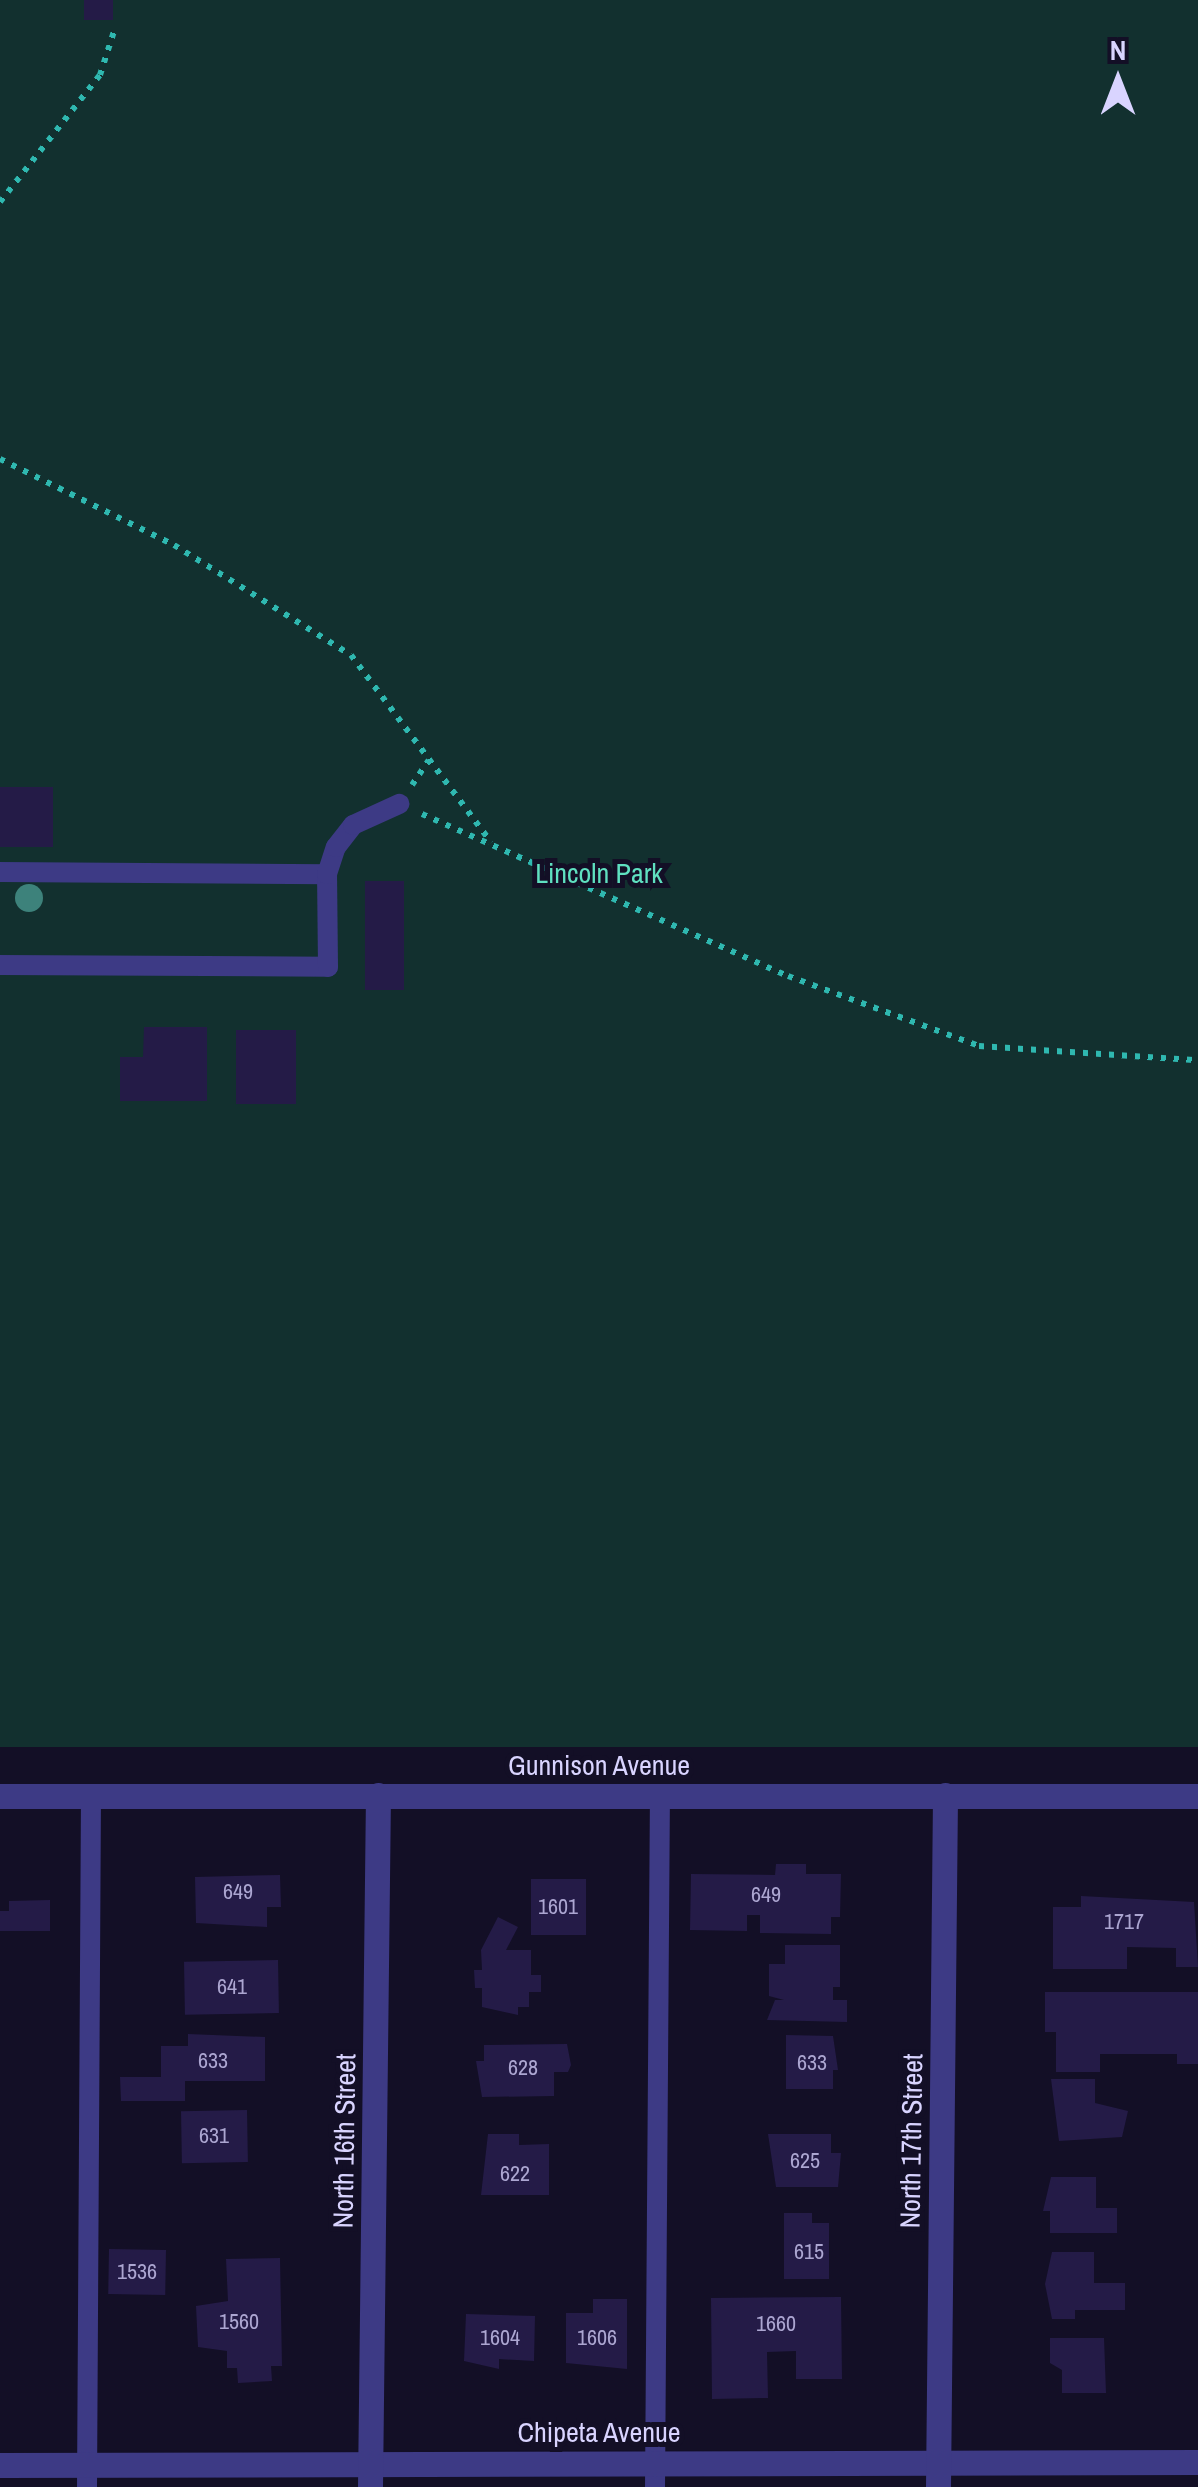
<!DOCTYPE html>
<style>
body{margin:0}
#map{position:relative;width:1198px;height:2487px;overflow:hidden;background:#130f26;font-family:"Archivo Narrow",sans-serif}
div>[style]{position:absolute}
.green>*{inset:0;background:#12302f;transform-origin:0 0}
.building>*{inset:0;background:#241b47;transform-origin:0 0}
.path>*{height:6px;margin-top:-3px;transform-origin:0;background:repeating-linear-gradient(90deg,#2fb8b0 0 5px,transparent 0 13px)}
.service>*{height:20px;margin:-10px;padding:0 10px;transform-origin:10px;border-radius:10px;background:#3d3a85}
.minor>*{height:25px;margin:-12.5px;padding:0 12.5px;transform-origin:12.5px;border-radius:12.5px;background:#3d3a85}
.tertiary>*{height:25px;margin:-12.5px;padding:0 12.5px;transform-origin:12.5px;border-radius:12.5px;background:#3d3a85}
.trees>*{width:28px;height:28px;margin:-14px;border-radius:50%;background:#3d827b}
span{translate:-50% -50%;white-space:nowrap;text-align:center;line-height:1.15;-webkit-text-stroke:10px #130f26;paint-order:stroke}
.number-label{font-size:22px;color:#aca6d1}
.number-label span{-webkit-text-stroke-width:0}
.park-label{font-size:28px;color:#5fe0c0}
.street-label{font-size:28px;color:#d9d4ff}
.north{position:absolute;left:1068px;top:30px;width:100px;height:100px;-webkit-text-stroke:8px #130f26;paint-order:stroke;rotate:0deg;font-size:28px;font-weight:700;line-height:40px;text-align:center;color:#d9d4ff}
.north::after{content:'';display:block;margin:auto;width:35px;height:45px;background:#d9d4ff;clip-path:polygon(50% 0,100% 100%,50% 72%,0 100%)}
</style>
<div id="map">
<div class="green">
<div style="left:0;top:0;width:1198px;height:1747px"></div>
</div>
<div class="building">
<div style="left:84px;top:0;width:29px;height:20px"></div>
<div style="left:0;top:787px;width:53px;height:60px"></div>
<div style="left:365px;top:881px;width:39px;height:109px"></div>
<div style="clip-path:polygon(144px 1027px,207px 1027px,207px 1101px,120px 1101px,120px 1057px,143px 1057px)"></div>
<div style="left:236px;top:1030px;width:60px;height:74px"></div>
<div style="clip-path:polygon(776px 1864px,806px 1864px,806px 1874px,841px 1874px,840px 1917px,831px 1917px,831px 1934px,760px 1933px,760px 1915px,747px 1915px,747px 1931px,690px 1930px,691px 1874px,775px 1875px)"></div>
<div style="clip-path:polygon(280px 1875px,281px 1907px,267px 1907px,267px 1927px,196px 1923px,195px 1877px)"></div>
<div style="left:531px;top:1879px;width:55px;height:56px"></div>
<div style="clip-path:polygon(1081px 1896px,1194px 1902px,1198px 1967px,1176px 1967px,1176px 1948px,1127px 1947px,1127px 1969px,1053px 1969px,1053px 1907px,1081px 1907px)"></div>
<div style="clip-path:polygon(50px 1900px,50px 1931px,0 1931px,0 1911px,9px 1911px,9px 1901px)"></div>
<div style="clip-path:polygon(498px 1917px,518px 1927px,506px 1950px,531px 1950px,531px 1975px,541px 1975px,541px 1992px,529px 1992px,529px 2007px,518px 2007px,518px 2015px,482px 2007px,482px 1988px,475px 1988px,474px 1970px,482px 1970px,481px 1950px)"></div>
<div style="clip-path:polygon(785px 1945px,840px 1945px,840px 1987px,833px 1987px,833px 2000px,847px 2000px,847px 2022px,767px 2020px,775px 2000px,784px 2000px,769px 1996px,769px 1964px,785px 1964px)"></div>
<div style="left:278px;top:1960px;width:53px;height:94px;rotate:89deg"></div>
<div style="clip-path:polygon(1045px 1992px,1198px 1992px,1198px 2064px,1177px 2064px,1177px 2054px,1100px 2054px,1100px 2072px,1056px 2072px,1056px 2032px,1045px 2032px)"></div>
<div style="clip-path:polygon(188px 2034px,265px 2037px,265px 2081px,185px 2081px,185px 2101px,121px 2101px,120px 2077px,161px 2077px,161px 2046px,188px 2046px)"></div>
<div style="clip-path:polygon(786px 2035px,833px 2036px,838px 2070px,833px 2070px,833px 2089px,786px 2089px)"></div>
<div style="clip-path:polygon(567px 2044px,571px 2065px,568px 2072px,554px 2072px,554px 2096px,482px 2097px,476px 2061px,484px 2061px,484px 2045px)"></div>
<div style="clip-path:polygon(1051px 2079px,1095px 2079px,1095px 2103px,1128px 2111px,1122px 2137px,1059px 2141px)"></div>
<div style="left:247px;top:2110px;width:52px;height:66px;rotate:89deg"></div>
<div style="clip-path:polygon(488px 2134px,519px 2134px,519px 2145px,549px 2144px,549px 2195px,481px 2195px)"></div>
<div style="clip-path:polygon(768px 2134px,831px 2134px,831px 2153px,841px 2153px,838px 2187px,776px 2187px)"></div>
<div style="clip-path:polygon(1051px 2177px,1096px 2177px,1096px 2208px,1117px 2208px,1117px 2233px,1050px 2233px,1050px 2211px,1043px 2211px)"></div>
<div style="clip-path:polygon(784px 2213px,812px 2213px,812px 2223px,829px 2223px,829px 2279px,784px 2279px)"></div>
<div style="left:109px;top:2249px;width:57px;height:45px;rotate:1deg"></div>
<div style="clip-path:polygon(1052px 2252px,1094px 2252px,1094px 2283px,1125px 2283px,1125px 2310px,1075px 2310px,1075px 2319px,1052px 2319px,1045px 2284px)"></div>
<div style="clip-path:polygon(280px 2258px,282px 2366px,271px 2366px,272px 2381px,238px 2383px,237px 2368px,227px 2368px,227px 2351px,198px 2347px,196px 2306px,228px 2301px,226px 2259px)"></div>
<div style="clip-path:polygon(841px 2297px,842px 2379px,796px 2379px,796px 2351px,767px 2352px,768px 2398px,712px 2399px,711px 2298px)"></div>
<div style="clip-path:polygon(593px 2299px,627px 2299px,627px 2369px,566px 2363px,566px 2313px,593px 2313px)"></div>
<div style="clip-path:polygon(466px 2314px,535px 2316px,534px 2361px,499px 2359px,499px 2369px,464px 2361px)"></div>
<div style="clip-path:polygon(1050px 2338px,1104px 2338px,1106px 2393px,1062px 2393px,1062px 2370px,1050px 2363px)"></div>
</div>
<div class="path">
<div style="left:0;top:202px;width:162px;rotate:-51.8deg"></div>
<div style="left:100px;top:75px;width:49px;rotate:-72.3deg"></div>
<div style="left:0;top:459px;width:194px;rotate:26.3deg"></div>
<div style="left:174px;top:545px;width:208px;rotate:31.9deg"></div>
<div style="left:351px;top:655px;width:234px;rotate:53.2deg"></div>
<div style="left:412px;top:785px;width:30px;rotate:-56deg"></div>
<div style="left:422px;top:814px;width:400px;rotate:23.9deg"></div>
<div style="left:788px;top:976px;width:203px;rotate:20.1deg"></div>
<div style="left:979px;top:1046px;width:219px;rotate:3.7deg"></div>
</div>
<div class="service">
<div style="left:0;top:872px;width:327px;rotate:0.4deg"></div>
<div style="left:0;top:965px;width:328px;rotate:0.3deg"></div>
<div style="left:328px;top:967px;width:93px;rotate:-90.6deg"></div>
<div style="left:327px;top:874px;width:28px;rotate:-72deg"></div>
<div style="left:336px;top:847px;width:28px;rotate:-52deg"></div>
<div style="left:353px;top:825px;width:51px;rotate:-24.5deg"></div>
<div style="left:87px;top:2487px;width:691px;rotate:-89.67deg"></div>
<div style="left:655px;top:2487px;width:692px;rotate:-89.59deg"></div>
</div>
<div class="minor">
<div style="left:0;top:2465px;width:1198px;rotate:-0.14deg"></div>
<div style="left:370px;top:2487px;width:692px;rotate:-89.34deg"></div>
<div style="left:938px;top:2487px;width:692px;rotate:-89.42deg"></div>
</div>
<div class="tertiary">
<div style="left:0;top:1796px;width:1198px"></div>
</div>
<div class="trees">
<div style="left:29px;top:898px"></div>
</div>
<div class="number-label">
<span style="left:238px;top:1892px">649</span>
<span style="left:766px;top:1895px">649</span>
<span style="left:558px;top:1907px">1601</span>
<span style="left:1124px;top:1922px">1717</span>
<span style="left:232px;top:1987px">641</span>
<span style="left:213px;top:2061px">633</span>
<span style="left:812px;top:2063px">633</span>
<span style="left:523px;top:2068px">628</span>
<span style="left:214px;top:2136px">631</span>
<span style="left:805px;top:2161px">625</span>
<span style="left:515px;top:2174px">622</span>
<span style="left:809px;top:2252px">615</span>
<span style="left:137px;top:2272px">1536</span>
<span style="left:239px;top:2322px">1560</span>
<span style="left:776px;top:2324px">1660</span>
<span style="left:500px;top:2338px">1604</span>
<span style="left:597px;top:2338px">1606</span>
</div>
<div class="park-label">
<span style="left:599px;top:873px">Lincoln Park</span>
</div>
<div class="street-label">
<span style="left:599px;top:1765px">Gunnison Avenue</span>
<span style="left:344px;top:2141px;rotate:-89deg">North 16th Street</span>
<span style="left:911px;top:2141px;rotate:-89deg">North 17th Street</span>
<span style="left:599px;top:2432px">Chipeta Avenue</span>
</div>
<div class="north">N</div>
</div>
